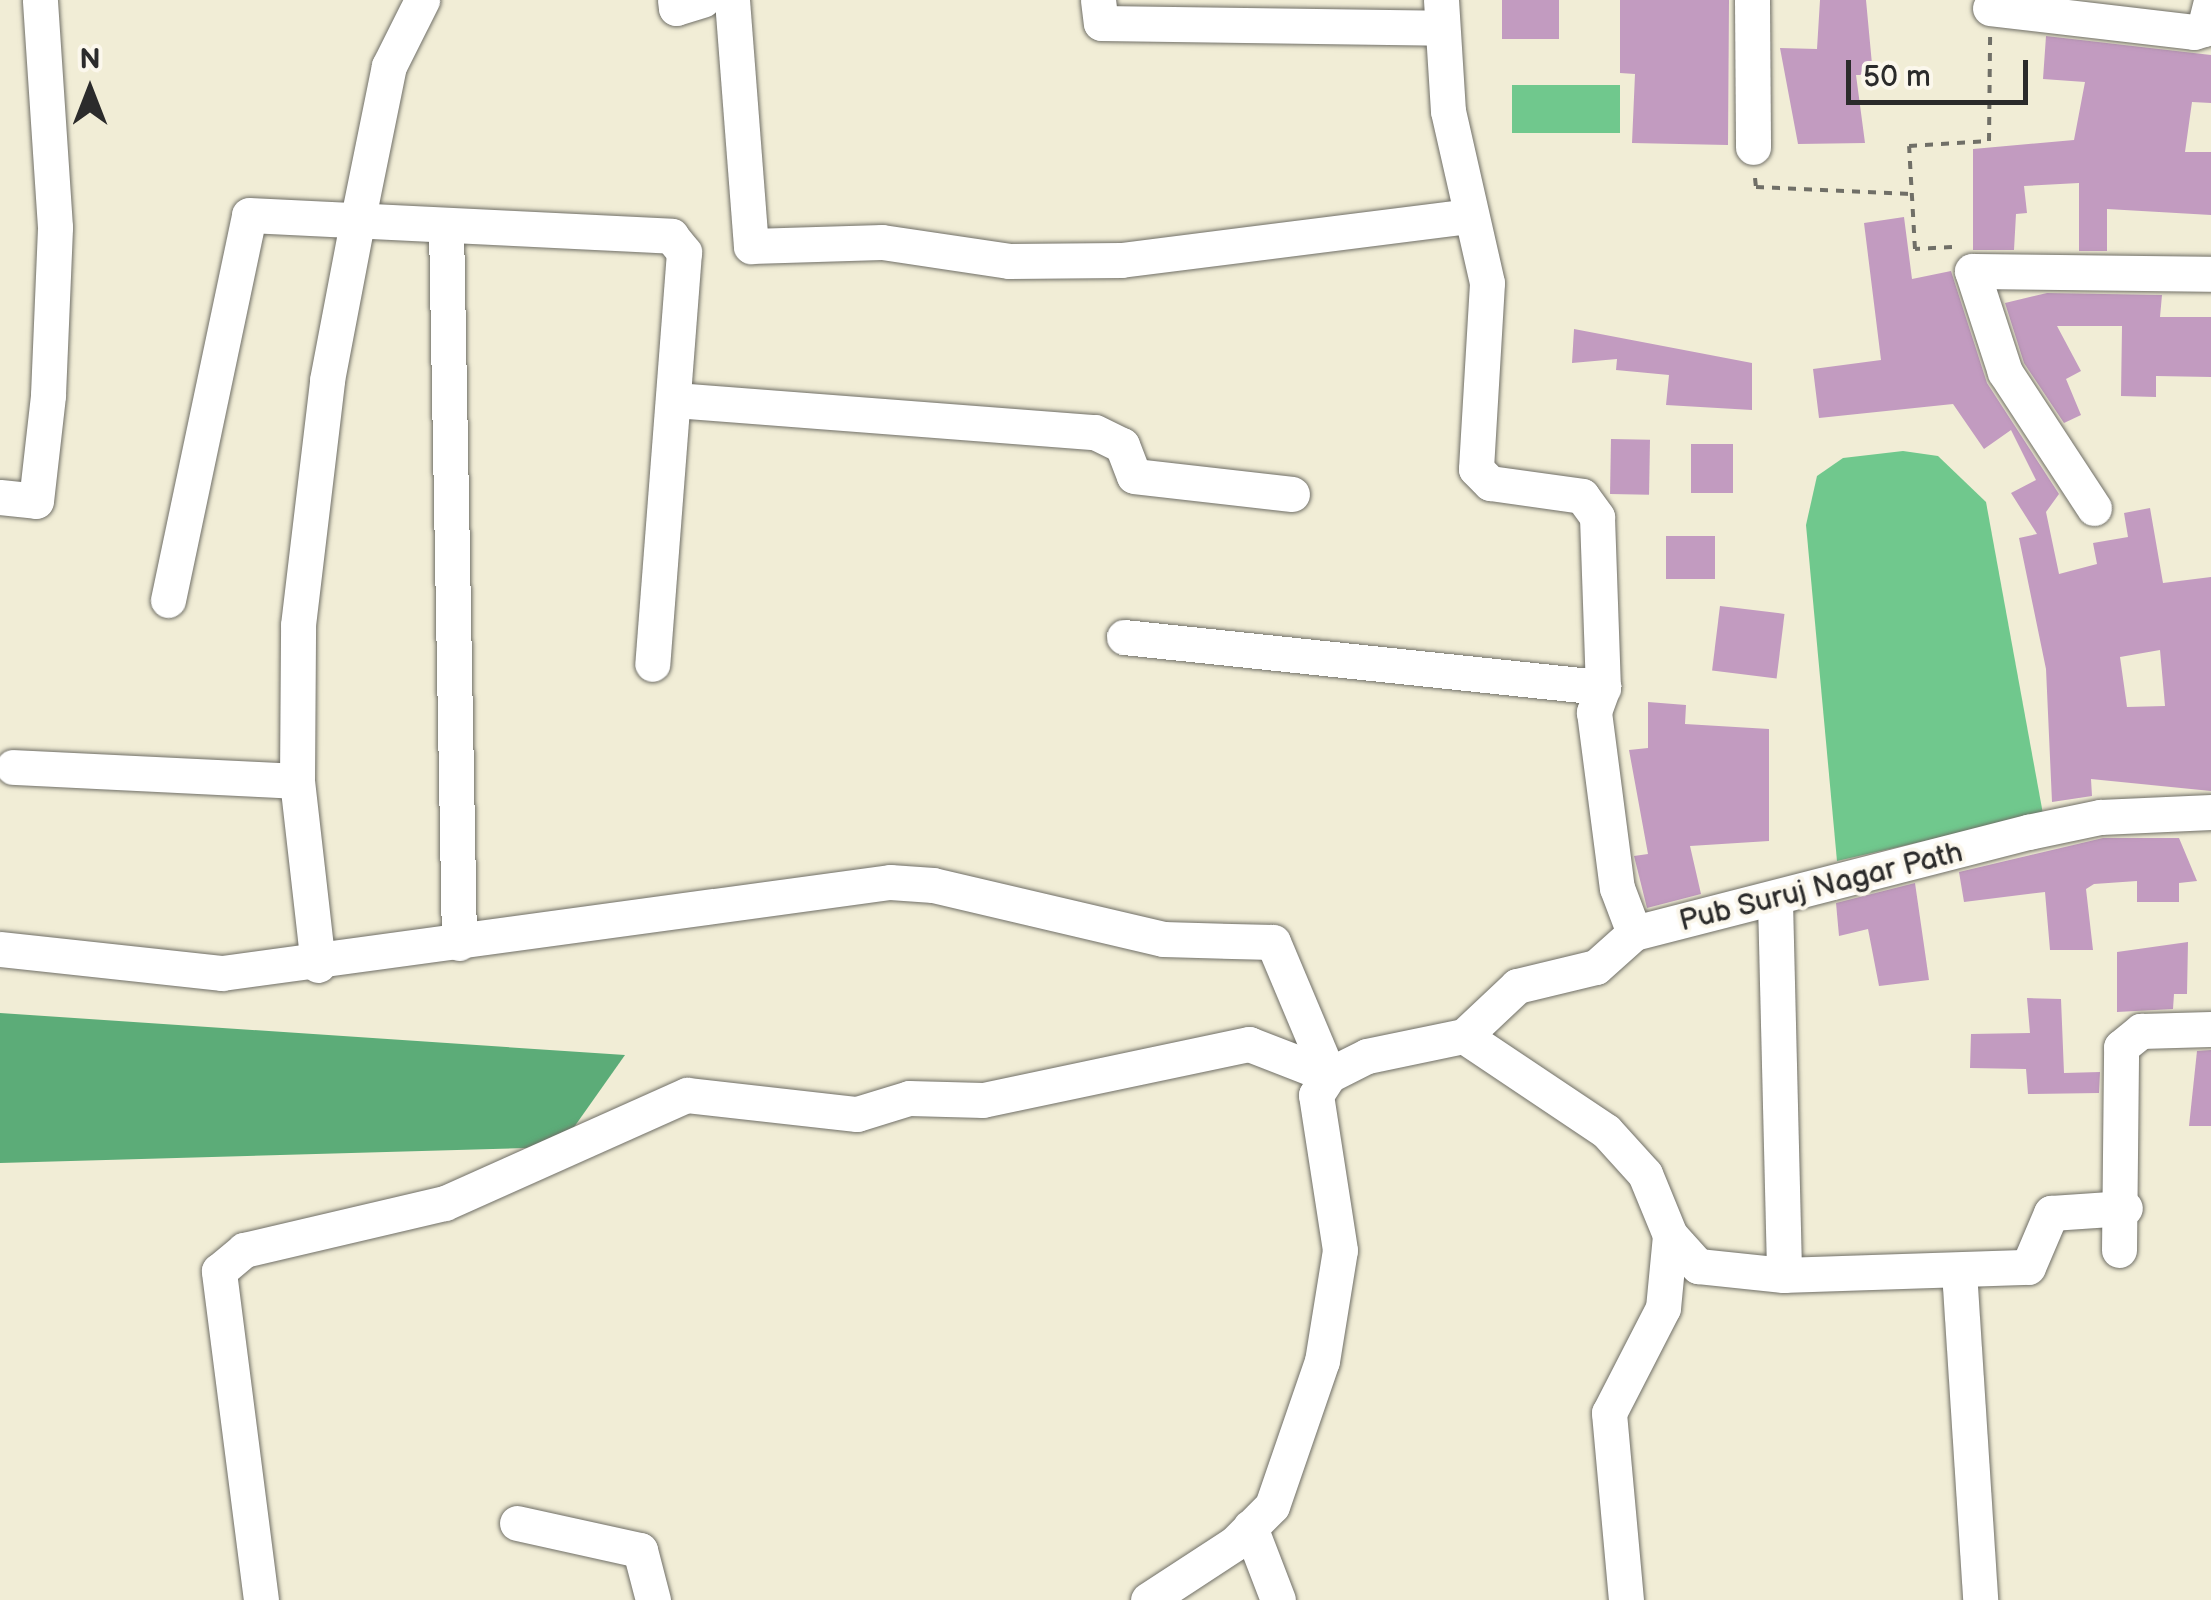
<!DOCTYPE html>
<style>
body{margin:0}
#map{position:relative;width:2211px;height:1600px;overflow:hidden;background:#f1edd6;font-family:"Balsamiq Sans",sans-serif}
div>[style]{position:absolute}
.green>*{inset:0;background:#70c88d;transform-origin:0 0}
.forest>*{inset:0;background:#5cac78}
.building>*{inset:0;background:#c29bc0;transform-origin:0 0}
.path>*{height:4px;margin-top:-2px;transform-origin:0;background:repeating-linear-gradient(90deg,#706f67 0 8px,transparent 0 16px)}
.roads{filter:drop-shadow(0 0 2px #706f67) drop-shadow(0 0 2px #706f67)}
.minor>*{height:35px;margin:-17.5px;padding:0 17.5px;transform-origin:17.5px;border-radius:17.5px;background:#fff}
span{translate:-50% -50%;white-space:nowrap;text-align:center;line-height:1.15;-webkit-text-stroke:8px #fbf7ec;paint-order:stroke}
.street-label{font-size:30px;color:#2b2b2b}
.north{position:absolute;left:40px;top:40px;width:100px;height:100px;-webkit-text-stroke:8px #fbf7ec;paint-order:stroke;rotate:0deg;font-size:28px;font-weight:700;line-height:40px;text-align:center;color:#2b2b2b}
.north::after{content:'';display:block;margin:auto;width:35px;height:45px;background:#2b2b2b;clip-path:polygon(50% 0,100% 100%,50% 72%,0 100%)}
.scale{position:absolute;left:1846px;top:60px;width:182px;height:45px;box-sizing:border-box;border:5px solid #2b2b2b;border-top:0;padding-left:12px;font-size:30px;line-height:35px;white-space:nowrap;color:#2b2b2b;-webkit-text-stroke:8px #fbf7ec;paint-order:stroke}
</style>
<div id="map">
<div class="green">
<div style="left:1512px;top:85px;width:108px;height:48px"></div>
<div style="clip-path:polygon(1903px 451px,1938px 456px,1986px 502px,2043px 814px,1837px 861px,1806px 525px,1817px 476px,1843px 458px)"></div>
</div>
<div class="forest">
<div style="clip-path:polygon(0 1013px,625px 1055px,560px 1147px,0 1163px)"></div>
</div>
<div class="building">
<div style="left:1502px;top:0;width:57px;height:39px"></div>
<div style="clip-path:polygon(1620px 0,1729px 0,1728px 145px,1632px 143px,1635px 74px,1620px 73px)"></div>
<div style="clip-path:polygon(1820px 0,1866px 0,1873px 75px,1856px 75px,1865px 143px,1798px 144px,1780px 48px,1817px 49px)"></div>
<div style="clip-path:polygon(2046px 36px,2211px 55px,2211px 103px,2192px 102px,2185px 152px,2211px 152px,2211px 215px,2107px 209px,2107px 251px,2079px 251px,2079px 183px,2024px 186px,2027px 213px,2016px 214px,2014px 250px,1973px 250px,1973px 149px,2074px 140px,2085px 82px,2043px 79px)"></div>
<div style="clip-path:polygon(evenodd,1904px 217px,1912px 279px,1951px 271px,1987px 383px,2059px 494px,2046px 512px,2059px 574px,2097px 564px,2093px 543px,2128px 537px,2124px 513px,2150px 508px,2163px 583px,2211px 577px,2211px 791px,2091px 779px,2092px 796px,2052px 802px,2046px 669px,2019px 538px,2037px 534px,2011px 493px,2036px 480px,2011px 430px,1984px 449px,1953px 404px,1819px 418px,1813px 369px,1881px 360px,1864px 223px,1904px 217px,2160px 650px,2165px 706px,2127px 707px,2120px 657px,2160px 650px)"></div>
<div style="clip-path:polygon(2047px 293px,2162px 295px,2160px 317px,2211px 317px,2211px 377px,2156px 376px,2156px 397px,2121px 396px,2122px 326px,2057px 326px,2081px 371px,2066px 379px,2081px 415px,2064px 423px,2024px 363px,2005px 303px)"></div>
<div style="clip-path:polygon(1574px 329px,1752px 363px,1752px 410px,1666px 405px,1669px 375px,1616px 370px,1617px 359px,1572px 363px)"></div>
<div style="left:1611px;top:439px;width:39px;height:55px;rotate:1deg"></div>
<div style="left:1691px;top:444px;width:42px;height:49px"></div>
<div style="left:1715px;top:536px;width:43px;height:49px;rotate:90deg"></div>
<div style="left:1720px;top:606px;width:65px;height:65px;rotate:7deg"></div>
<div style="clip-path:polygon(1648px 702px,1686px 705px,1685px 724px,1769px 729px,1769px 841px,1690px 846px,1701px 894px,1647px 908px,1634px 856px,1648px 854px,1629px 750px,1648px 748px)"></div>
<div style="clip-path:polygon(2103px 838px,2179px 838px,2197px 881px,2179px 883px,2179px 902px,2137px 902px,2137px 881px,2094px 884px,2086px 889px,2093px 950px,2050px 950px,2045px 892px,1964px 902px,1959px 872px)"></div>
<div style="clip-path:polygon(1915px 883px,1929px 980px,1879px 986px,1868px 929px,1839px 936px,1836px 903px)"></div>
<div style="clip-path:polygon(2188px 942px,2187px 994px,2174px 994px,2173px 1009px,2117px 1012px,2117px 952px)"></div>
<div style="clip-path:polygon(2027px 998px,2061px 999px,2064px 1073px,2100px 1072px,2099px 1093px,2028px 1094px,2026px 1069px,1970px 1068px,1971px 1034px,2030px 1033px)"></div>
<div style="clip-path:polygon(2211px 1050px,2211px 1126px,2189px 1126px,2197px 1051px)"></div>
</div>
<div class="path">
<div style="left:1755px;top:178px;width:9px;rotate:84deg"></div>
<div style="left:1756px;top:187px;width:155px;rotate:2.6deg"></div>
<div style="left:1952px;top:247px;width:37px;rotate:177deg"></div>
<div style="left:1915px;top:249px;width:103px;rotate:-93.3deg"></div>
<div style="left:1909px;top:146px;width:80px;rotate:-3.6deg"></div>
<div style="left:1989px;top:141px;width:104px;rotate:-89.4deg"></div>
</div>
<div class="roads">
<div class="minor">
<div style="left:675px;top:0;width:8px;rotate:83deg"></div>
<div style="left:676px;top:8px;width:28px;rotate:-17deg"></div>
<div style="left:732px;top:0;width:247px;rotate:85.6deg"></div>
<div style="left:751px;top:246px;width:131px;rotate:-1.7deg"></div>
<div style="left:882px;top:242px;width:128px;rotate:8.5deg"></div>
<div style="left:1009px;top:261px;width:112px;rotate:-0.5deg"></div>
<div style="left:1121px;top:260px;width:351px;rotate:-7.2deg"></div>
<div style="left:1098px;top:0;width:23px;rotate:83deg"></div>
<div style="left:1101px;top:23px;width:341px;rotate:0.8deg"></div>
<div style="left:1441px;top:0;width:111px;rotate:86.4deg"></div>
<div style="left:1448px;top:111px;width:176px;rotate:77.2deg"></div>
<div style="left:1487px;top:283px;width:186px;rotate:93.4deg"></div>
<div style="left:1476px;top:469px;width:20px;rotate:45deg"></div>
<div style="left:1490px;top:483px;width:93px;rotate:8deg"></div>
<div style="left:1582px;top:496px;width:26px;rotate:54deg"></div>
<div style="left:1597px;top:517px;width:170px;rotate:88deg"></div>
<div style="left:1603px;top:687px;width:27px;rotate:110deg"></div>
<div style="left:1594px;top:712px;width:177px;rotate:82.6deg"></div>
<div style="left:1617px;top:888px;width:48px;rotate:69.3deg"></div>
<div style="left:1752px;top:0;width:147px;rotate:89.6deg"></div>
<div style="left:1990px;top:8px;width:205px;rotate:6.7deg"></div>
<div style="left:2194px;top:32px;width:10px;rotate:-17deg"></div>
<div style="left:2204px;top:29px;width:30px;rotate:-76deg"></div>
<div style="left:446px;top:226px;width:717px;rotate:88.96deg"></div>
<div style="left:675px;top:400px;width:421px;rotate:4.4deg"></div>
<div style="left:1095px;top:432px;width:30px;rotate:26deg"></div>
<div style="left:1122px;top:445px;width:33px;rotate:69deg"></div>
<div style="left:1134px;top:476px;width:159px;rotate:6.5deg"></div>
<div style="left:0;top:497px;width:36px;rotate:6deg"></div>
<div style="left:36px;top:501px;width:107px;rotate:-83.5deg"></div>
<div style="left:48px;top:395px;width:168px;rotate:-87.6deg"></div>
<div style="left:55px;top:227px;width:227px;rotate:-93.8deg"></div>
<div style="left:2094px;top:508px;width:163px;rotate:-123.2deg"></div>
<div style="left:2005px;top:372px;width:106px;rotate:-108.1deg"></div>
<div style="left:1972px;top:271px;width:239px;rotate:0.7deg"></div>
<div style="left:168px;top:600px;width:393px;rotate:-78.1deg"></div>
<div style="left:249px;top:215px;width:423px;rotate:2.8deg"></div>
<div style="left:671px;top:236px;width:21px;rotate:51deg"></div>
<div style="left:684px;top:252px;width:413px;rotate:94.4deg"></div>
<div style="left:1124px;top:637px;width:482px;rotate:6deg"></div>
<div style="left:13px;top:767px;width:284px;rotate:2.8deg"></div>
<div style="left:1775px;top:901px;width:374px;rotate:88.6deg"></div>
<div style="left:0;top:949px;width:223px;rotate:6.2deg"></div>
<div style="left:222px;top:973px;width:674px;rotate:-7.76deg"></div>
<div style="left:890px;top:882px;width:43px;rotate:4deg"></div>
<div style="left:933px;top:885px;width:236px;rotate:13.2deg"></div>
<div style="left:1163px;top:939px;width:110px;rotate:1.6deg"></div>
<div style="left:1273px;top:942px;width:144px;rotate:67.2deg"></div>
<div style="left:318px;top:965px;width:185px;rotate:-96.5deg"></div>
<div style="left:297px;top:781px;width:156px;rotate:-89.6deg"></div>
<div style="left:298px;top:625px;width:247px;rotate:-83.2deg"></div>
<div style="left:327px;top:380px;width:165px;rotate:-79.2deg"></div>
<div style="left:358px;top:218px;width:155px;rotate:-78.5deg"></div>
<div style="left:389px;top:66px;width:74px;rotate:-63.4deg"></div>
<div style="left:1464px;top:1036px;width:73px;rotate:-43.3deg"></div>
<div style="left:1517px;top:986px;width:81px;rotate:-13.5deg"></div>
<div style="left:1596px;top:967px;width:51px;rotate:-41.8deg"></div>
<div style="left:1634px;top:933px;width:407px;rotate:-14.4deg"></div>
<div style="left:2028px;top:832px;width:74px;rotate:-11.8deg"></div>
<div style="left:2100px;top:817px;width:111px;rotate:-2.6deg"></div>
<div style="left:2119px;top:1250px;width:203px;rotate:-89.4deg"></div>
<div style="left:2121px;top:1047px;width:26px;rotate:-39deg"></div>
<div style="left:2141px;top:1031px;width:70px;rotate:-1.6deg"></div>
<div style="left:1959px;top:1271px;width:330px;rotate:86.3deg"></div>
<div style="left:517px;top:1523px;width:126px;rotate:12.4deg"></div>
<div style="left:640px;top:1550px;width:52px;rotate:75.4deg"></div>
<div style="left:1250px;top:1527px;width:78px;rotate:69deg"></div>
<div style="left:261px;top:1600px;width:332px;rotate:-97.3deg"></div>
<div style="left:219px;top:1271px;width:33px;rotate:-40deg"></div>
<div style="left:244px;top:1250px;width:206px;rotate:-13.2deg"></div>
<div style="left:445px;top:1203px;width:265px;rotate:-24.1deg"></div>
<div style="left:687px;top:1095px;width:171px;rotate:6.4deg"></div>
<div style="left:857px;top:1114px;width:54px;rotate:-17.1deg"></div>
<div style="left:909px;top:1098px;width:74px;rotate:1.5deg"></div>
<div style="left:983px;top:1100px;width:272px;rotate:-11.9deg"></div>
<div style="left:1249px;top:1044px;width:86px;rotate:21.2deg"></div>
<div style="left:1148px;top:1600px;width:104px;rotate:-33.2deg"></div>
<div style="left:1235px;top:1543px;width:52px;rotate:-45deg"></div>
<div style="left:1272px;top:1506px;width:153px;rotate:-71deg"></div>
<div style="left:1322px;top:1361px;width:112px;rotate:-80.8deg"></div>
<div style="left:1340px;top:1250px;width:157px;rotate:-98.8deg"></div>
<div style="left:1316px;top:1095px;width:24px;rotate:-57deg"></div>
<div style="left:1329px;top:1075px;width:42px;rotate:-26.6deg"></div>
<div style="left:1367px;top:1056px;width:99px;rotate:-11.7deg"></div>
<div style="left:1464px;top:1036px;width:171px;rotate:33.8deg"></div>
<div style="left:1606px;top:1131px;width:58px;rotate:47.8deg"></div>
<div style="left:1645px;top:1174px;width:66px;rotate:67.7deg"></div>
<div style="left:1670px;top:1235px;width:42px;rotate:47.9deg"></div>
<div style="left:1698px;top:1266px;width:86px;rotate:6deg"></div>
<div style="left:1784px;top:1275px;width:244px;rotate:-1.9deg"></div>
<div style="left:2028px;top:1267px;width:59px;rotate:-66.9deg"></div>
<div style="left:2051px;top:1213px;width:74px;rotate:-3.9deg"></div>
<div style="left:1626px;top:1600px;width:188px;rotate:-95.2deg"></div>
<div style="left:1609px;top:1413px;width:118px;rotate:-62.8deg"></div>
<div style="left:1663px;top:1308px;width:73px;rotate:-84.5deg"></div>
</div>
</div>
<div class="street-label">
<span style="left:1821px;top:887px;rotate:-14deg">Pub Suruj Nagar Path</span>
</div>
<div class="north">N</div>
<div class="scale">50 m</div>
</div>
